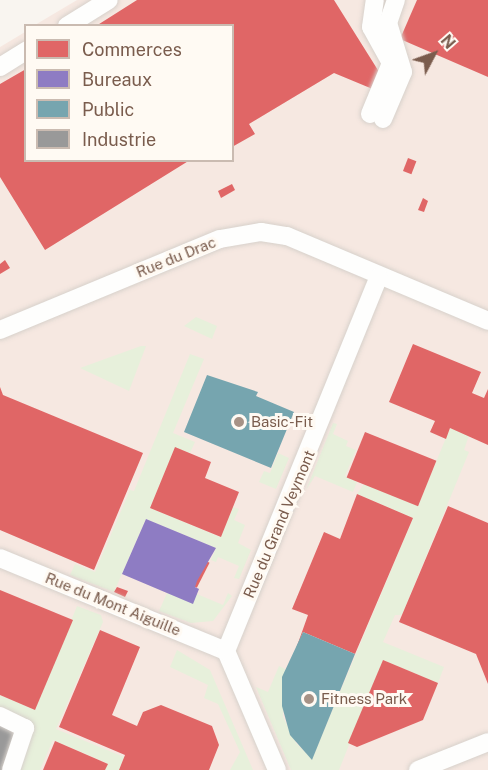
<!DOCTYPE html>
<style>
body{margin:0}
#map{position:relative;width:488px;height:770px;overflow:hidden;background:#f9f5f0;font-family:"Public Sans",sans-serif}
div>[style]{position:absolute}
.commercial>*{inset:0;background:#f6e8e1}
.green>*{inset:0;background:#e7f0db}
.shops>*{inset:0;background:#e06666;transform-origin:0 0}
.offices>*{inset:0;background:#8e7cc3}
.public>*{inset:0;background:#76a5af}
.industry>*{inset:0;background:#999}
.roads{filter:drop-shadow(0 0 2px #d7d1cb) drop-shadow(0 0 2px #d7d1cb)}
.minor>*{height:18px;margin:-9px;padding:0 9px;transform-origin:9px;border-radius:9px;background:#fefefd}
.dots>*{width:16px;height:16px;translate:-50% -50%;box-sizing:border-box;border:3px solid #fffaf3;border-radius:50%}
span{translate:-50% -50%;white-space:nowrap;text-align:center;line-height:1.15;-webkit-text-stroke:6px #fffaf3;paint-order:stroke}
.street-label{font-size:15px;color:#7a5c4d}
.poi-label{font-size:15px;color:#7a5c4d}
.left{translate:0 -50%;text-align:left}
.legend{position:absolute;left:24px;top:24px;width:210px;height:138px;box-sizing:border-box;background:#fffaf3;border:2px solid #cabbb1;margin:0;padding:8px 10px;list-style:none;font-size:18px;color:#7a5c4d}
.legend li{display:flex;align-items:center;gap:12px;height:30px}
.legend b{width:30px;border:2px solid #cabbb1}
.north{position:absolute;left:404px;top:24px;width:60px;height:60px;-webkit-text-stroke:4px #fffaf3;paint-order:stroke;rotate:49deg;font-size:16px;font-weight:700;line-height:24px;text-align:center;color:#7a5c4d}
.north::after{content:'';display:block;margin:auto;width:21px;height:27px;background:#7a5c4d;clip-path:polygon(50% 0,100% 100%,50% 72%,0 100%)}
</style>
<div id="map">
<div class="commercial">
<div style="clip-path:polygon(77px 0,488px 0,488px 770px,0 770px,0 47px,25px 32px,26px 160px,232px 160px,232px 26px,35px 25px)"></div>
</div>
<div class="green">
<div style="clip-path:polygon(196px 317px,217px 326px,212px 339px,184px 326px)"></div>
<div style="clip-path:polygon(141px 346px,146px 346px,129px 391px,80px 368px)"></div>
<div style="clip-path:polygon(190px 354px,204px 359px,173px 433px,195px 442px,190px 453px,175px 448px,150px 508px,220px 537px,233px 507px,239px 509px,234px 520px,245px 525px,238px 543px,251px 550px,239px 579px,234px 578px,239px 566px,218px 557px,216px 562px,211px 560px,216px 548px,146px 519px,114px 592px,70px 575px,75px 564px,95px 572px,130px 490px,134px 491px)"></div>
<div style="clip-path:polygon(333px 423px,337px 424px,333px 434px,348px 441px,346px 446px,356px 450px,345px 476px,357px 482px,353px 492px,315px 476px,306px 490px)"></div>
<div style="clip-path:polygon(450px 428px,469px 435px,464px 450px,469px 452px,402px 615px,395px 615px,383px 642px,444px 667px,438px 683px,383px 660px,339px 770px,291px 770px,256px 687px,268px 692px,279px 666px,285px 669px,283px 717px,296px 743px,312px 759px,413px 518px,357px 494px,364px 484px,418px 506px)"></div>
<div style="clip-path:polygon(278px 453px,289px 458px,276px 489px,259px 482px,264px 471px,270px 473px)"></div>
<div style="clip-path:polygon(167px 593px,197px 594px,223px 605px,228px 593px,232px 596px,213px 621px,191px 623px,159px 611px)"></div>
<div style="clip-path:polygon(77px 606px,101px 615px,103px 622px,56px 729px,124px 757px,119px 770px,105px 770px,107px 763px,53px 740px,40px 770px,17px 770px,34px 730px,30px 722px,0 709px,0 695px,35px 710px)"></div>
<div style="clip-path:polygon(177px 650px,210px 670px,253px 770px,230px 770px,240px 752px,218px 704px,204px 698px,208px 685px,170px 667px)"></div>
</div>
<div class="shops">
<div style="clip-path:polygon(137px 0,334px 0,381px 75px,375px 90px,334px 73px,249px 124px,255px 134px,232px 147px,232px 26px,96px 26px)"></div>
<div style="clip-path:polygon(417px 0,488px 0,488px 77px,400px 39px)"></div>
<div style="clip-path:polygon(26px 69px,26px 160px,190px 160px,45px 250px,0 177px,0 84px)"></div>
<div style="left:408px;top:158px;width:9px;height:14px;rotate:21deg"></div>
<div style="clip-path:polygon(232px 184px,235px 190px,221px 198px,218px 191px)"></div>
<div style="clip-path:polygon(423px 198px,428px 201px,424px 212px,418px 210px)"></div>
<div style="clip-path:polygon(5px 260px,10px 268px,0 274px,0 264px)"></div>
<div style="clip-path:polygon(413px 344px,481px 372px,472px 393px,484px 398px,488px 389px,488px 445px,450px 428px,446px 439px,430px 432px,435px 421px,389px 402px)"></div>
<div style="clip-path:polygon(0 387px,3px 395px,143px 453px,94px 570px,0 530px)"></div>
<div style="left:365px;top:432px;width:77px;height:49px;rotate:22deg"></div>
<div style="clip-path:polygon(175px 447px,211px 462px,205px 478px,239px 492px,221px 537px,150px 508px)"></div>
<div style="clip-path:polygon(357px 494px,413px 518px,355px 654px,303px 632px,292px 660px,308px 615px,292px 609px,324px 532px,340px 539px)"></div>
<div style="clip-path:polygon(448px 506px,488px 523px,488px 684px,476px 654px,399px 622px)"></div>
<div style="left:206px;top:561px;width:4px;height:28px;rotate:27deg"></div>
<div style="clip-path:polygon(117px 587px,128px 591px,125px 597px,114px 592px)"></div>
<div style="clip-path:polygon(0 590px,73px 620px,35px 710px,0 695px)"></div>
<div style="clip-path:polygon(100px 630px,140px 647px,112px 715px,137px 726px,143px 712px,161px 705px,212px 726px,219px 745px,209px 770px,119px 770px,125px 755px,59px 727px)"></div>
<div style="clip-path:polygon(383px 660px,438px 683px,423px 720px,357px 747px,348px 743px)"></div>
<div style="clip-path:polygon(55px 741px,108px 764px,105px 770px,43px 770px)"></div>
</div>
<div class="offices">
<div style="clip-path:polygon(146px 519px,216px 548px,197px 581px,195px 587px,199px 589px,193px 604px,122px 574px)"></div>
</div>
<div class="public">
<div style="clip-path:polygon(207px 375px,258px 392px,256px 396px,294px 412px,271px 468px,184px 432px)"></div>
<div style="clip-path:polygon(303px 632px,355px 654px,312px 760px,290px 735px,282px 706px,282px 677px)"></div>
</div>
<div class="industry">
<div style="clip-path:polygon(0 724px,20px 733px,5px 770px,0 770px)"></div>
</div>
<div class="roads">
<div class="minor">
<div style="left:67px;top:26px;width:49px;rotate:-31.8deg"></div>
<div style="left:0;top:67px;width:31px;rotate:-32deg"></div>
<div style="left:370px;top:114px;width:55px;rotate:-67.6deg"></div>
<div style="left:391px;top:63px;width:41px;rotate:-119.1deg"></div>
<div style="left:371px;top:27px;width:27px;rotate:-82deg"></div>
<div style="left:383px;top:119px;width:51px;rotate:-66.9deg"></div>
<div style="left:403px;top:72px;width:51px;rotate:-107deg"></div>
<div style="left:388px;top:23px;width:24px;rotate:-71deg"></div>
<div style="left:0;top:330px;width:238px;rotate:-22.5deg"></div>
<div style="left:220px;top:239px;width:42px;rotate:-9.7deg"></div>
<div style="left:261px;top:232px;width:26px;rotate:9deg"></div>
<div style="left:287px;top:236px;width:218px;rotate:22.9deg"></div>
<div style="left:0;top:558px;width:244px;rotate:22.4deg"></div>
<div style="left:0;top:716px;width:28px;rotate:26deg"></div>
<div style="left:25px;top:728px;width:44px;rotate:108.4deg"></div>
<div style="left:277px;top:770px;width:129px;rotate:-113.2deg"></div>
<div style="left:226px;top:651px;width:404px;rotate:-67.8deg"></div>
<div style="left:418px;top:770px;width:75px;rotate:-21.8deg"></div>
</div>
</div>
<div class="dots">
<div style="left:239px;top:422px;background:#a69286"></div>
<div style="left:309px;top:699px;background:#a69286"></div>
</div>
<div class="street-label">
<span style="left:176px;top:257px;rotate:-22deg">Rue du Drac</span>
<span style="left:279px;top:524px;rotate:-67deg">Rue du Grand Veymont</span>
<span style="left:113px;top:604px;rotate:22deg">Rue du Mont Aiguille</span>
</div>
<div class="poi-label">
<span class="left" style="left:251px;top:422px">Basic-Fit</span>
<span class="left" style="left:321px;top:699px">Fitness Park</span>
</div>
<ul class="legend">
<li><b style="height:16px;background:#e06666"></b>Commerces</li>
<li><b style="height:16px;background:#8e7cc3"></b>Bureaux</li>
<li><b style="height:16px;background:#76a5af"></b>Public</li>
<li><b style="height:16px;background:#999"></b>Industrie</li>
</ul>
<div class="north">N</div>
</div>
